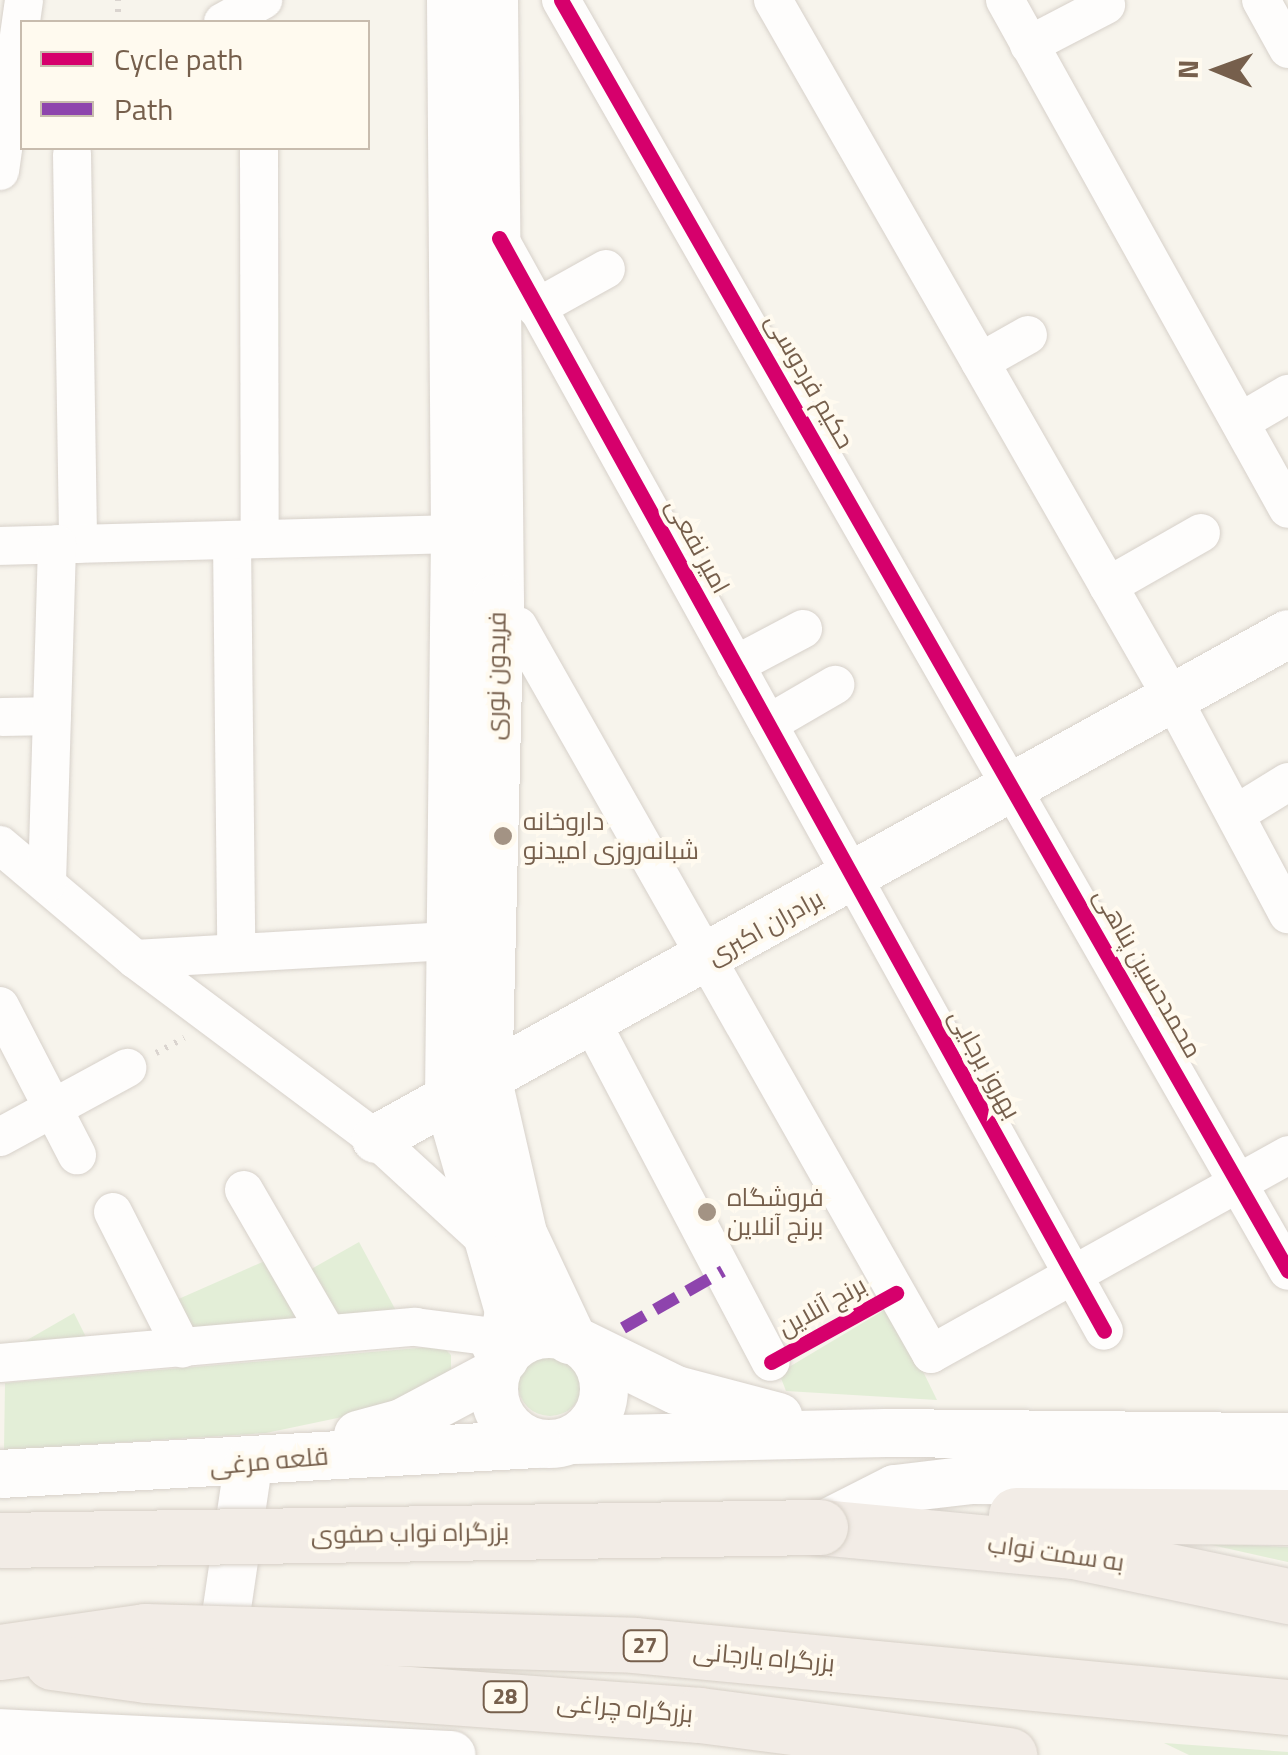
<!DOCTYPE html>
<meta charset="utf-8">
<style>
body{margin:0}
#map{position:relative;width:1288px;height:1755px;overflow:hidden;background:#f7f4ec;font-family:"Titillium Web",Cairo,sans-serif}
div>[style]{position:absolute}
.green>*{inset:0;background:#e3eed7}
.round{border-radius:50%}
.path>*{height:6px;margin-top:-3px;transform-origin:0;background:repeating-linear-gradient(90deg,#dad4cf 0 2.5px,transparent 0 10.5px)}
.roads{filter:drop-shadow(0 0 2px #d7d1ca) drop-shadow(0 0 2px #d7d1ca)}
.minor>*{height:38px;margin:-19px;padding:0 19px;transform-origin:19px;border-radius:19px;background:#fefdfc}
.tertiary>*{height:48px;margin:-24px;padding:0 24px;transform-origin:24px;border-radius:24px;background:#fefdfc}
.tertiary>.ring{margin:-24px;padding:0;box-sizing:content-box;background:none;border:48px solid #fefdfc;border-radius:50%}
.secondary>*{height:52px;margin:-26px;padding:0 26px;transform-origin:26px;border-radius:26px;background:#fefdfc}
.trunk>*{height:55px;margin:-27.5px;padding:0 27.5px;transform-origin:27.5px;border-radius:27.5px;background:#f2ece6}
.bridges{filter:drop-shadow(0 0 2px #d6cfc6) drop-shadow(0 0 2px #d6cfc6)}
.trunk-bridge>*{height:55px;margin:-27.5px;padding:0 27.5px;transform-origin:27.5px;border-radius:27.5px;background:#f2ece6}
.quiet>*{height:12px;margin-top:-6px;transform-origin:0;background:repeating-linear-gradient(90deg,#8e44ad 0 25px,transparent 0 37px)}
.cycleway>*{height:15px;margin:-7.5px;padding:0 7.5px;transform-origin:7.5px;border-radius:7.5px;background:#d6006c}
.dots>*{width:28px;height:28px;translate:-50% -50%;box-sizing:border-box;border:5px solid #fffaef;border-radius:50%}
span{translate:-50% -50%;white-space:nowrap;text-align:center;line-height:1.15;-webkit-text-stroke:8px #fffaef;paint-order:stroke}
.shield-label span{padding:2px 8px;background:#fffaef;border:2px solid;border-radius:8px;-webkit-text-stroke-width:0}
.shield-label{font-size:22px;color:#765f4c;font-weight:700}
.street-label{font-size:25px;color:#765f4c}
.poi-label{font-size:25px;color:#765f4c}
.left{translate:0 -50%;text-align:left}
.legend{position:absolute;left:20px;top:20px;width:350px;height:130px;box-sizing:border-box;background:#fffaef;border:2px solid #c8bcae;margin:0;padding:12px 18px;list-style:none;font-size:30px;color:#765f4c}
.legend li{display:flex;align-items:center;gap:20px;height:50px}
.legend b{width:50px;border:2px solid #c8bcae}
.north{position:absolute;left:1168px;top:20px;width:100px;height:100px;-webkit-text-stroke:8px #fffaef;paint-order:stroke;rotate:271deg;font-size:28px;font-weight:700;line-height:40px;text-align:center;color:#765f4c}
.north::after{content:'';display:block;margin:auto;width:35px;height:45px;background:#765f4c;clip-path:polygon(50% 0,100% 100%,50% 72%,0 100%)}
</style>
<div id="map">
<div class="green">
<div style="clip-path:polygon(359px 1242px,401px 1320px,337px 1322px,306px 1272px)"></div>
<div style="clip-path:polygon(267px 1260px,304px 1321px,190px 1333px,174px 1301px)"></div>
<div style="clip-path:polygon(891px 1306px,937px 1400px,786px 1391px,779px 1373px)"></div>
<div style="clip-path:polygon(74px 1313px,90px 1345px,22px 1343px)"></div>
<div style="clip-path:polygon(442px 1346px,451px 1355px,451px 1369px,409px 1403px,266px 1433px,4px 1450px,5px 1383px)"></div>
<div class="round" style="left:518px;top:1352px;width:64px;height:64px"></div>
<div style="clip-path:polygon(1203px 1543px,1288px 1547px,1288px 1562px)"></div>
<div style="clip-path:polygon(1164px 1743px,1288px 1752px,1288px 1755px,1189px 1755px)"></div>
</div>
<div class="path">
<div style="left:118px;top:22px;width:22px;rotate:-90deg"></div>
<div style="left:156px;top:1053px;width:32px;rotate:-28deg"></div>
</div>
<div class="roads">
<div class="minor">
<div style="left:561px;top:0;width:1464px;rotate:60.23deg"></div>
<div style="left:773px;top:0;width:805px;rotate:60.22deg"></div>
<div style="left:1173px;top:699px;width:244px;rotate:61.9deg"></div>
<div style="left:1005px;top:0;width:582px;rotate:60.93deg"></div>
<div style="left:1261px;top:0;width:56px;rotate:61.1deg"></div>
<div style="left:223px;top:22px;width:46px;rotate:-28.8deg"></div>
<div style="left:1029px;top:45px;width:87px;rotate:-27.5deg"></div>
<div style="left:259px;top:148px;width:391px;rotate:89.9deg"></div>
<div style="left:72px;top:154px;width:390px;rotate:89.1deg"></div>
<div style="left:0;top:171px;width:173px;rotate:-82deg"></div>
<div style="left:499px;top:238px;width:1249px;rotate:61.03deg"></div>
<div style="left:536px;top:308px;width:80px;rotate:-29.1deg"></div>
<div style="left:980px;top:362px;width:55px;rotate:-29.4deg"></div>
<div style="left:1240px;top:422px;width:56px;rotate:-30.3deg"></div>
<div style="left:232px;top:540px;width:411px;rotate:89.4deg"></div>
<div style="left:0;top:546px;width:457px;rotate:-1.5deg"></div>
<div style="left:1108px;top:586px;width:107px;rotate:-29.7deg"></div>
<div style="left:518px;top:626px;width:837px;rotate:60.43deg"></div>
<div style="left:931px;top:1354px;width:409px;rotate:-29.1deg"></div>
<div style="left:735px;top:665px;width:77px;rotate:-27.9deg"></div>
<div style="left:2px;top:717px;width:50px;rotate:-1.1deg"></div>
<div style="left:768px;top:724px;width:78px;rotate:-30.2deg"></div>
<div style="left:1236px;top:814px;width:61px;rotate:-31.6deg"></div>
<div style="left:0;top:845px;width:177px;rotate:40.2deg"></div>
<div style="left:135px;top:959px;width:301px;rotate:36.8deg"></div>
<div style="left:376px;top:1139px;width:155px;rotate:42.6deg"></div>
<div style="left:47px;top:883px;width:339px;rotate:-88.3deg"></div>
<div style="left:135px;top:959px;width:314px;rotate:-3.3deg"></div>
<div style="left:0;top:1006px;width:168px;rotate:62.7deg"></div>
<div style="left:592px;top:1023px;width:383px;rotate:62.2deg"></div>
<div style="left:0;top:1137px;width:145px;rotate:-28.5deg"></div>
<div style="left:244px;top:1190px;width:165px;rotate:59.9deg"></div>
<div style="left:113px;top:1212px;width:153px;rotate:63.1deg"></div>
<div style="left:0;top:1363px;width:417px;rotate:-5deg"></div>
<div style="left:415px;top:1327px;width:72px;rotate:7.2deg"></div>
<div style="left:486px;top:1336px;width:31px;rotate:65deg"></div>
</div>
<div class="tertiary">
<div style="left:376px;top:1139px;width:1042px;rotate:-28.97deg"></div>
<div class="ring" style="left:494px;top:1334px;width:62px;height:62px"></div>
<div style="left:576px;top:1341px;width:111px;rotate:26.1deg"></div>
<div style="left:676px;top:1390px;width:106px;rotate:14.7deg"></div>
<div style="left:358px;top:1435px;width:46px;rotate:-15.3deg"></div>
<div style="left:402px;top:1423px;width:106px;rotate:-28deg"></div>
<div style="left:573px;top:1440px;width:313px;rotate:-1.3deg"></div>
<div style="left:886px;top:1433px;width:402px;rotate:0.6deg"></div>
<div style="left:0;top:1474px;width:538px;rotate:-3.2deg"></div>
<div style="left:820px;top:1527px;width:84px;rotate:-26.9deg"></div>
<div style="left:895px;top:1489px;width:78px;rotate:-6.7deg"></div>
<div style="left:972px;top:1480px;width:316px;rotate:0.4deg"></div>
<div style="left:218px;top:1669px;width:206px;rotate:-81.6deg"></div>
<div style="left:0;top:1733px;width:452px;rotate:2.8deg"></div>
</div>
<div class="secondary">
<div style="left:453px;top:0;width:534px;rotate:89.57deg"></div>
<div style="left:457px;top:534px;width:568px;rotate:90.61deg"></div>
<div style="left:451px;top:1102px;width:217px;rotate:74deg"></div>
<div style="left:511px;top:1311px;width:47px;rotate:99.9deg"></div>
<div style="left:492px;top:0;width:600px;rotate:89.43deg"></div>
<div style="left:498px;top:600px;width:481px;rotate:91.4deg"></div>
<div style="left:486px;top:1081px;width:157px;rotate:77.1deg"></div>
<div style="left:521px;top:1234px;width:115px;rotate:64.8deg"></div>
</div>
<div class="trunk">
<div style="left:1016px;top:1515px;width:272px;rotate:0.4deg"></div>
<div style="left:820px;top:1527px;width:255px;rotate:5.4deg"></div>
<div style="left:1074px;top:1551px;width:219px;rotate:11.9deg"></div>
</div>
</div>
<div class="bridges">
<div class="trunk-bridge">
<div style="left:0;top:1540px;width:820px;rotate:-0.91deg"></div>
<div style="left:0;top:1652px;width:147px;rotate:-8.2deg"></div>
<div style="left:145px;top:1631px;width:489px;rotate:1.6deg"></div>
<div style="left:634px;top:1645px;width:657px;rotate:5.42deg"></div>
<div style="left:52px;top:1662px;width:95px;rotate:7.9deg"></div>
<div style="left:146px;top:1675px;width:555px;rotate:4.13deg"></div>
<div style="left:700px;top:1715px;width:312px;rotate:7.4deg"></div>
</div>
</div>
<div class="quiet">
<div style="left:623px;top:1328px;width:115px;rotate:-29.7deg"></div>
</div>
<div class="cycleway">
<div style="left:561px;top:0;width:1464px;rotate:60.23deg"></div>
<div style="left:499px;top:238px;width:1249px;rotate:61.03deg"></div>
<div style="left:771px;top:1362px;width:143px;rotate:-28.9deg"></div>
</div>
<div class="dots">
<div style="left:503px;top:836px;background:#a39384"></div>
<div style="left:707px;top:1212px;background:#a39384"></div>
</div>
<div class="shield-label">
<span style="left:645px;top:1646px">27</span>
<span style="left:505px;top:1697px">28</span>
</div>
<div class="street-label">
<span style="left:810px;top:381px;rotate:60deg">حکیم فردوسی</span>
<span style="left:698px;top:546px;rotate:61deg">امیر نفعی</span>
<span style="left:496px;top:676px;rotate:-89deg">فریدون نوری</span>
<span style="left:765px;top:927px;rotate:-29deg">برادران اکبری</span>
<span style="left:1148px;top:973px;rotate:60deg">محمدحسین پناهی</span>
<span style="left:985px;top:1064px;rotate:61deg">بهروز برجایی</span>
<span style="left:822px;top:1306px;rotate:-29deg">برنج آنلاین</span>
<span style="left:269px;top:1461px;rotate:-5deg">قلعه مرغی</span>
<span style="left:410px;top:1533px;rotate:-1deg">بزرگراه نواب صفوی</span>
<span style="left:1056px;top:1553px;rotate:8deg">به سمت نواب</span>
<span style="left:764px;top:1657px;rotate:5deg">بزرگراه یارجانی</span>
<span style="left:625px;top:1708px;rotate:5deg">بزرگراه چراغی</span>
</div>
<div class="poi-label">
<span class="left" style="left:523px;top:836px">داروخانه<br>شبانه‌روزی امیدنو</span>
<span class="left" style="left:727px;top:1212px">فروشگاه<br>برنج آنلاین</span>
</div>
<ul class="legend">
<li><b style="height:12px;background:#d6006c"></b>Cycle path</li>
<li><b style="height:12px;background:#8e44ad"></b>Path</li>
</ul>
<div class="north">N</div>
</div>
